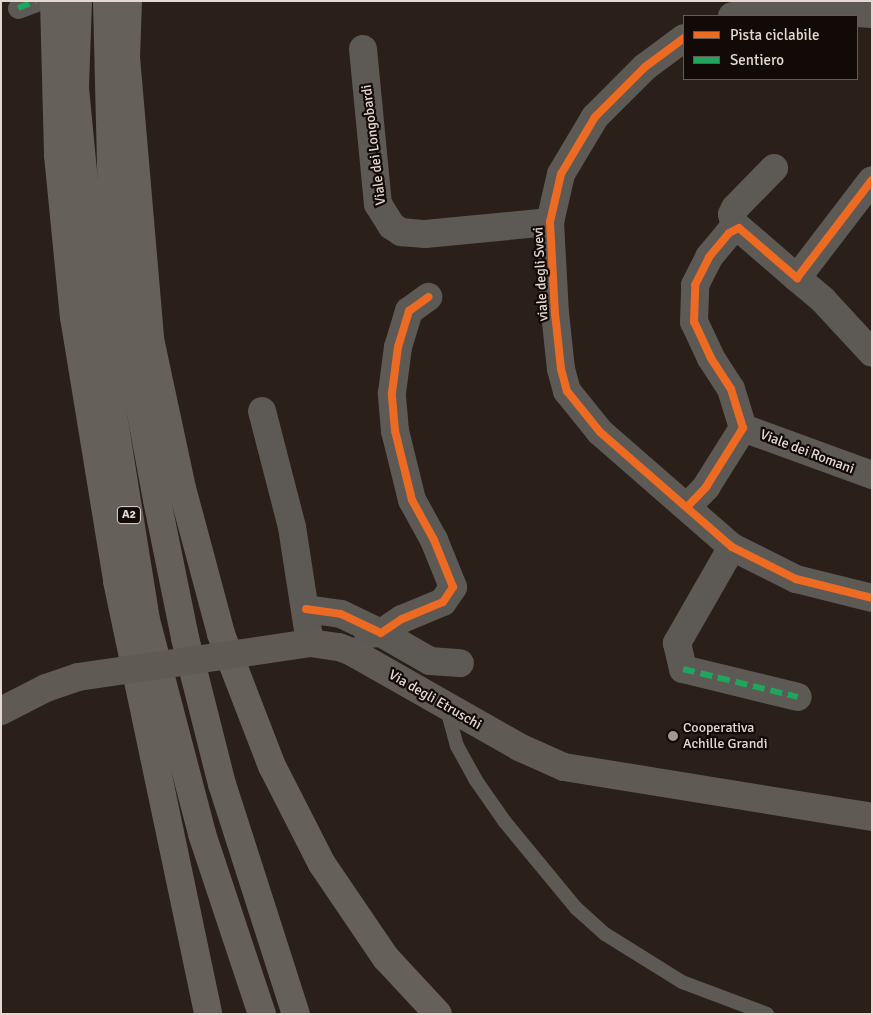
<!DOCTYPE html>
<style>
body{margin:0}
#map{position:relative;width:873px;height:1015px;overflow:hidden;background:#2a1f19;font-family:Signika,sans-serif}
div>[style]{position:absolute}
.service>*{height:14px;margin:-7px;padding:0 7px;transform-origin:7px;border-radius:7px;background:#5d5955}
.pedestrian>*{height:21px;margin:-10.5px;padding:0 10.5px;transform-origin:10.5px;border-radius:10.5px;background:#5d5955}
.minor>*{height:28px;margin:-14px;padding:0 14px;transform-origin:14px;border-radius:14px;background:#5d5955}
.secondary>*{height:28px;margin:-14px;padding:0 14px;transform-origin:14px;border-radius:14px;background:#605a55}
.motorway>*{height:28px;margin:-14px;padding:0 14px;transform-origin:14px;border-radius:14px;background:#66605a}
.secondary-bridge>*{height:28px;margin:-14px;padding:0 14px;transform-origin:14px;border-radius:14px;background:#605a55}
.quiet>*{height:6px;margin-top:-3px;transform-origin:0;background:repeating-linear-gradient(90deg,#20a55d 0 12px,transparent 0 18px)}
.cycleway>*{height:8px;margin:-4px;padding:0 4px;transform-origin:4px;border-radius:4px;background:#ed6a23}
.dots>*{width:14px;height:14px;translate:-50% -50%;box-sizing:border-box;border:2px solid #120a06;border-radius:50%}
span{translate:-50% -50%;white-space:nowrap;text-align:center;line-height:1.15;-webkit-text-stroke:4.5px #120a06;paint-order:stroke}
.shield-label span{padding:1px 4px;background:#120a06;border:1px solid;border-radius:4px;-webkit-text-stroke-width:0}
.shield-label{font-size:12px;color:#e4d8d1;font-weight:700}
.street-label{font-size:14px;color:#e4d8d1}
.poi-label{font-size:14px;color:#e4d8d1}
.left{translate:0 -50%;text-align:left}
.frame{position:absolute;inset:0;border:2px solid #e4d8d1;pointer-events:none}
.legend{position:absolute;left:683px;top:15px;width:175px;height:65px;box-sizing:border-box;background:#120a06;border:1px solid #665c57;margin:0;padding:6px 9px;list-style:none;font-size:15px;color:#e4d8d1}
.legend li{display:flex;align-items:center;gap:10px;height:25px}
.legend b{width:25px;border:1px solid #665c57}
</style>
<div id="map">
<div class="service">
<div style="left:446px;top:706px;width:41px;rotate:74.6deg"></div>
<div style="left:457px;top:746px;width:38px;rotate:61deg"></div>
<div style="left:475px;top:779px;width:52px;rotate:55.1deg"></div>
<div style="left:505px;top:822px;width:112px;rotate:50.5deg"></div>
<div style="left:576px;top:908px;width:39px;rotate:42deg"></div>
<div style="left:605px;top:934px;width:91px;rotate:31.9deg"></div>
<div style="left:682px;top:982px;width:91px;rotate:20.6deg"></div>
</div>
<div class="pedestrian">
<div style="left:18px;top:8px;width:19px;rotate:-21deg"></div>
</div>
<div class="minor">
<div style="left:732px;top:16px;width:54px;rotate:-8.6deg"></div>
<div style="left:785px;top:8px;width:87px;rotate:3.9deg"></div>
<div style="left:684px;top:38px;width:49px;rotate:143.4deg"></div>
<div style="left:645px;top:67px;width:71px;rotate:135deg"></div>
<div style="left:595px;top:117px;width:66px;rotate:120.8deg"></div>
<div style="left:561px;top:174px;width:49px;rotate:102.9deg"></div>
<div style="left:550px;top:222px;width:91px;rotate:86.9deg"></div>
<div style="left:555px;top:313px;width:56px;rotate:83.9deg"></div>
<div style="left:561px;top:369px;width:23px;rotate:75deg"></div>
<div style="left:567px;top:391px;width:53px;rotate:51.2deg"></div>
<div style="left:600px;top:432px;width:175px;rotate:41.1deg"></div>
<div style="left:732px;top:547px;width:72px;rotate:26.6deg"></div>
<div style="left:796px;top:579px;width:78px;rotate:14deg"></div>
<div style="left:363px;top:49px;width:156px;rotate:84.5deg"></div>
<div style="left:378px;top:204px;width:26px;rotate:58deg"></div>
<div style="left:392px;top:226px;width:11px;rotate:34deg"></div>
<div style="left:401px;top:232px;width:24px;rotate:5deg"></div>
<div style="left:425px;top:234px;width:126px;rotate:-5.5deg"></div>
<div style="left:735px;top:228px;width:14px;rotate:-102deg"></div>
<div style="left:732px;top:214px;width:7px;rotate:-63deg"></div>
<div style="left:735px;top:208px;width:56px;rotate:-45.7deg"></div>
<div style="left:797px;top:278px;width:34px;rotate:40deg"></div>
<div style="left:823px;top:300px;width:72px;rotate:47.2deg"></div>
<div style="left:262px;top:411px;width:120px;rotate:75.5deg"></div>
<div style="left:292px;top:527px;width:117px;rotate:81.2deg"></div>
<div style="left:743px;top:428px;width:137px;rotate:20deg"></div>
<div style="left:687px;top:507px;width:28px;rotate:-46deg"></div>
<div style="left:706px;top:487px;width:70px;rotate:-57.9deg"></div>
<div style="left:743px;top:428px;width:41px;rotate:-107.1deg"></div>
<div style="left:731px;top:389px;width:37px;rotate:-123deg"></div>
<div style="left:711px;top:358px;width:40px;rotate:-115deg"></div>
<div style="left:694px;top:322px;width:37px;rotate:-88deg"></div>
<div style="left:695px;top:285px;width:31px;rotate:-63deg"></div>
<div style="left:709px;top:257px;width:31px;rotate:-50deg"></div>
<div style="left:729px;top:233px;width:11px;rotate:-27deg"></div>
<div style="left:739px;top:228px;width:77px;rotate:40.8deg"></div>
<div style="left:797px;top:278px;width:123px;rotate:-52.6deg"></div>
<div style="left:732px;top:547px;width:111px;rotate:119.8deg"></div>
<div style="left:677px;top:643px;width:27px;rotate:77deg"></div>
<div style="left:683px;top:669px;width:118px;rotate:13.7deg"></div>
<div style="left:306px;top:609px;width:35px;rotate:8deg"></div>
<div style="left:341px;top:614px;width:44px;rotate:25.4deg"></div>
<div style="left:381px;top:633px;width:25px;rotate:-34deg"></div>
<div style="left:402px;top:619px;width:44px;rotate:-22.5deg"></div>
<div style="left:443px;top:602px;width:18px;rotate:-56deg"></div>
<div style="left:453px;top:587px;width:51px;rotate:-112deg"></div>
<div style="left:434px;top:540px;width:46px;rotate:-118.8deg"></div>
<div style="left:412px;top:500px;width:71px;rotate:-103.8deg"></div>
<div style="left:395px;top:431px;width:38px;rotate:-95deg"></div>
<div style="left:392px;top:393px;width:46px;rotate:-82.6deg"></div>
<div style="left:398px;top:347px;width:38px;rotate:-73deg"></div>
<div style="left:409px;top:311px;width:24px;rotate:-36deg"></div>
<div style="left:368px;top:634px;width:13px;rotate:-4deg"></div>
<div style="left:381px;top:633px;width:56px;rotate:29.7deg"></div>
<div style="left:430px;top:661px;width:30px;rotate:4deg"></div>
</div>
<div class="secondary">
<div style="left:310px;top:643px;width:29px;rotate:8deg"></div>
<div style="left:339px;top:647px;width:14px;rotate:21deg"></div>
<div style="left:352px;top:652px;width:192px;rotate:29.6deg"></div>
<div style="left:519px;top:747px;width:49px;rotate:24deg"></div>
<div style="left:564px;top:767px;width:312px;rotate:9.2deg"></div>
<div style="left:1px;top:711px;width:51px;rotate:-27.1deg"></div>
<div style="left:46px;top:688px;width:34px;rotate:-19deg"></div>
</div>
<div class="motorway">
<div style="left:54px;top:1px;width:154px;rotate:88.5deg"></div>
<div style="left:58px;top:155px;width:163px;rotate:84.4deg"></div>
<div style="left:74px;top:317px;width:267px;rotate:80.7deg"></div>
<div style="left:117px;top:581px;width:442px;rotate:78.1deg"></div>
<div style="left:78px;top:1px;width:87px;rotate:92deg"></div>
<div style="left:75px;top:88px;width:221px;rotate:84.5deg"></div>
<div style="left:96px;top:308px;width:316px;rotate:80.9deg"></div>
<div style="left:146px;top:620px;width:221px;rotate:75.3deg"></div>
<div style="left:202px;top:834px;width:190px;rotate:71.6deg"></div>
<div style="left:107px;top:1px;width:199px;rotate:88.6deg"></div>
<div style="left:112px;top:200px;width:139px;rotate:83.8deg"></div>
<div style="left:127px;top:338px;width:165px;rotate:79.5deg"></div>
<div style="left:157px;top:500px;width:141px;rotate:78.5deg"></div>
<div style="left:185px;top:638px;width:151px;rotate:75.8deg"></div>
<div style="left:222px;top:784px;width:242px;rotate:72.2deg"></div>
<div style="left:128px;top:1px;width:56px;rotate:92deg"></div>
<div style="left:126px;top:57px;width:283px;rotate:85.1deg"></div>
<div style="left:150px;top:339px;width:152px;rotate:77.9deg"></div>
<div style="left:182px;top:488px;width:151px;rotate:75deg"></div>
<div style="left:221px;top:634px;width:142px;rotate:68.9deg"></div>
<div style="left:272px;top:766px;width:110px;rotate:63deg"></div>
<div style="left:322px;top:864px;width:114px;rotate:55.8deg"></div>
<div style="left:386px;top:958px;width:76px;rotate:47.1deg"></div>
</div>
<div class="secondary-bridge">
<div style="left:78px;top:677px;width:234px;rotate:-8.3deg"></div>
</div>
<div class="quiet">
<div style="left:18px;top:8px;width:19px;rotate:-21deg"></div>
<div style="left:683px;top:669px;width:118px;rotate:13.7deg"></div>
</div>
<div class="cycleway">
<div style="left:684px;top:38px;width:49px;rotate:143.4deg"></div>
<div style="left:645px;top:67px;width:71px;rotate:135deg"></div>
<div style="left:595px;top:117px;width:66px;rotate:120.8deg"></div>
<div style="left:561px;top:174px;width:49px;rotate:102.9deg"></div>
<div style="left:550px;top:222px;width:91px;rotate:86.9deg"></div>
<div style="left:555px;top:313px;width:56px;rotate:83.9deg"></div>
<div style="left:561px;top:369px;width:23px;rotate:75deg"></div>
<div style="left:567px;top:391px;width:53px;rotate:51.2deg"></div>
<div style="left:600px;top:432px;width:175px;rotate:41.1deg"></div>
<div style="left:732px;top:547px;width:72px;rotate:26.6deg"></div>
<div style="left:796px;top:579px;width:78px;rotate:14deg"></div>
<div style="left:687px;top:507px;width:28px;rotate:-46deg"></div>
<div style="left:706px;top:487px;width:70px;rotate:-57.9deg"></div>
<div style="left:743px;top:428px;width:41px;rotate:-107.1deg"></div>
<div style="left:731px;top:389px;width:37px;rotate:-123deg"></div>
<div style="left:711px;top:358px;width:40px;rotate:-115deg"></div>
<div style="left:694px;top:322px;width:37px;rotate:-88deg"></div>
<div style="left:695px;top:285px;width:31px;rotate:-63deg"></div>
<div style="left:709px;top:257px;width:31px;rotate:-50deg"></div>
<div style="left:729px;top:233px;width:11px;rotate:-27deg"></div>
<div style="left:739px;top:228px;width:77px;rotate:40.8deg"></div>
<div style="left:797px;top:278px;width:123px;rotate:-52.6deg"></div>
<div style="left:306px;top:609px;width:35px;rotate:8deg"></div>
<div style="left:341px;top:614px;width:44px;rotate:25.4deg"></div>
<div style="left:381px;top:633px;width:25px;rotate:-34deg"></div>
<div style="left:402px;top:619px;width:44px;rotate:-22.5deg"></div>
<div style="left:443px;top:602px;width:18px;rotate:-56deg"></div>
<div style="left:453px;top:587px;width:51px;rotate:-112deg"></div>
<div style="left:434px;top:540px;width:46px;rotate:-118.8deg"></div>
<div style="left:412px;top:500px;width:71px;rotate:-103.8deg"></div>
<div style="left:395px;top:431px;width:38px;rotate:-95deg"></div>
<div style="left:392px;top:393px;width:46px;rotate:-82.6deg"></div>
<div style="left:398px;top:347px;width:38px;rotate:-73deg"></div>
<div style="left:409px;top:311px;width:24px;rotate:-36deg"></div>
</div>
<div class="dots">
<div style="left:673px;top:736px;background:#a39791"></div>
</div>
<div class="shield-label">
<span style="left:129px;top:515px">A2</span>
</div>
<div class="street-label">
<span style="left:374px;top:145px;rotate:-97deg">Viale dei Longobardi</span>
<span style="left:541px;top:274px;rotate:-93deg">viale degli Svevi</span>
<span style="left:807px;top:452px;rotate:21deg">Viale dei Romani</span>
<span style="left:435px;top:700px;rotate:30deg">Via degli Etruschi</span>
</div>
<div class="poi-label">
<span class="left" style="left:683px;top:736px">Cooperativa<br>Achille Grandi</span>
</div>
<div class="frame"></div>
<ul class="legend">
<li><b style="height:6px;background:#ed6a23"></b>Pista ciclabile</li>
<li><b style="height:6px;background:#20a55d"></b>Sentiero</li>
</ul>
</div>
